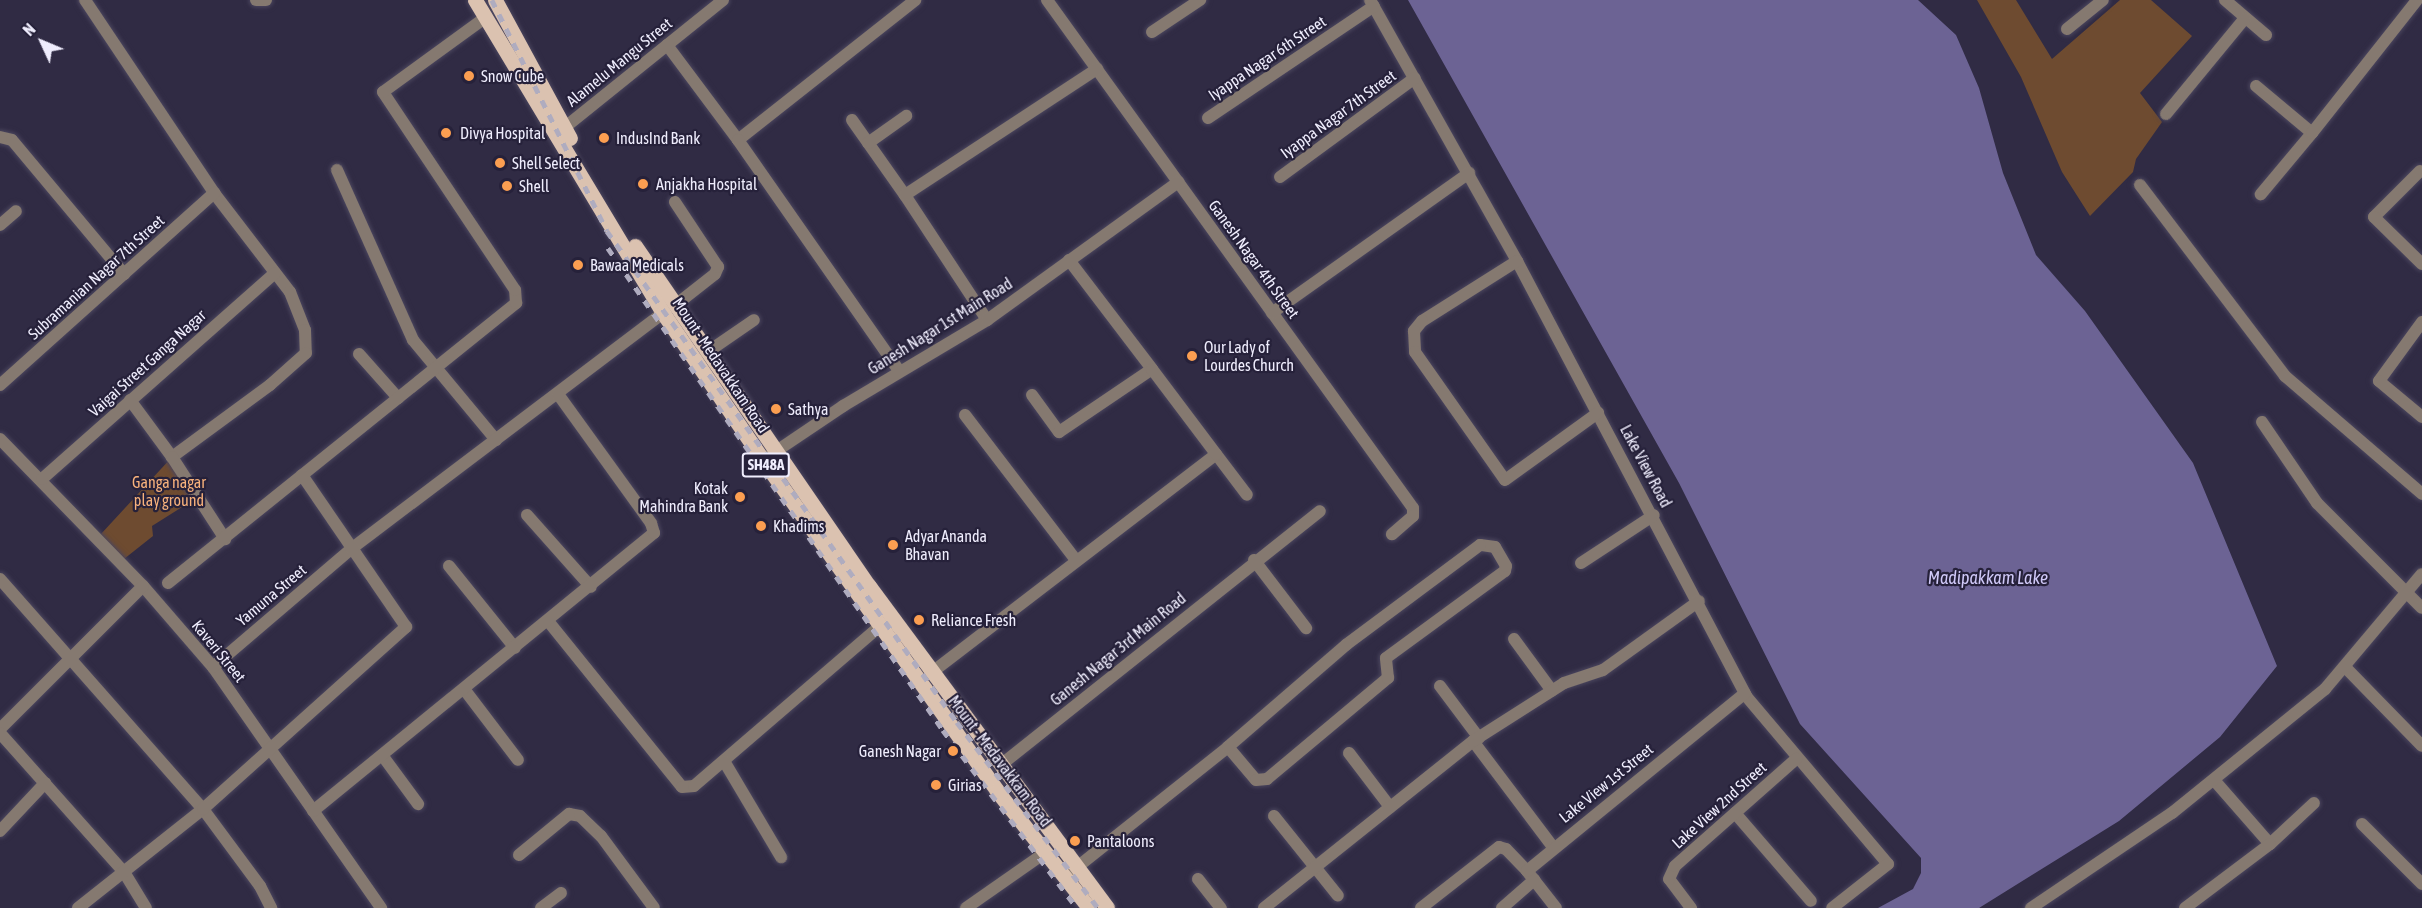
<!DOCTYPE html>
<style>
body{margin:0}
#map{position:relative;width:2422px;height:908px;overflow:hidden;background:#302b44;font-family:"Asap Condensed",sans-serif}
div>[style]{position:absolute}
.green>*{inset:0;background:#6e4b30}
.water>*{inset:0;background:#6c6394}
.roads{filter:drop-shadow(0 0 2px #4b465e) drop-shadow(0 0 2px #4b465e)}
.minor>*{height:12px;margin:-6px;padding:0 6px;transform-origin:6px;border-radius:6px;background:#857970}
.primary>*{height:15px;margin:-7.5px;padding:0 7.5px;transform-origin:7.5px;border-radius:7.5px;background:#dbc2b0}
.rail>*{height:4.5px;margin-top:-2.25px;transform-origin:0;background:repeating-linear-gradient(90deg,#afacbf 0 8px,transparent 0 16px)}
.dots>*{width:16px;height:16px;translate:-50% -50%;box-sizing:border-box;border:3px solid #26213a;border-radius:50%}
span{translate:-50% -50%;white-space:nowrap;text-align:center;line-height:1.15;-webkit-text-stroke:4.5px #26213a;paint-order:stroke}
.shield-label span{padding:2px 4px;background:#26213a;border:2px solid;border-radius:4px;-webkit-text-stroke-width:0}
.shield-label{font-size:15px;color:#efedfd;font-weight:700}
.street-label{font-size:16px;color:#efedfd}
.poi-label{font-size:16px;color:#efedfd}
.left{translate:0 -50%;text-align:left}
.right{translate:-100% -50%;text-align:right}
.park-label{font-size:16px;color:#f8b27c}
.water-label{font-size:18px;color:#d0c9f8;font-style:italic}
.north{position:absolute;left:12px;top:12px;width:60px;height:60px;-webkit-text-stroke:4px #26213a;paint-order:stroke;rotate:314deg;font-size:16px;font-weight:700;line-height:24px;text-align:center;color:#efedfd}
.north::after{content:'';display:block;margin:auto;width:21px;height:27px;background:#efedfd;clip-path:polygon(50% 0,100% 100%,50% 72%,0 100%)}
</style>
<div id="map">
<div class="green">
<div style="clip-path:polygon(1977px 0,2016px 0,2052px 59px,2120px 0,2151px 0,2192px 36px,2140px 93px,2162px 122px,2136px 159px,2133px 172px,2090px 216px,2062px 172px,2021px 77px)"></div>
<div style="clip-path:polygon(172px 457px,198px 497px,152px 526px,153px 536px,124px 559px,101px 534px)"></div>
</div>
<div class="water">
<div style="clip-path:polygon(1408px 0,1918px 0,1956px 35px,1979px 88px,2003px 173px,2036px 255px,2085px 311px,2193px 463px,2277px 666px,2220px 737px,2119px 821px,1979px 908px,1878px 908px,1913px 889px,1921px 873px,1921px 858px,1800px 724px,1679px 483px)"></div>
</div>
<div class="roads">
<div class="minor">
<div style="left:85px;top:0;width:232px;rotate:56.2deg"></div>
<div style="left:214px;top:193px;width:125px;rotate:52.5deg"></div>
<div style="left:290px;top:292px;width:41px;rotate:68.5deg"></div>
<div style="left:305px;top:330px;width:23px;rotate:88deg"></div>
<div style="left:306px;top:353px;width:48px;rotate:138.4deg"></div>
<div style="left:270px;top:385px;width:122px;rotate:143.7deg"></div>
<div style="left:256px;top:0;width:10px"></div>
<div style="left:1047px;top:0;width:626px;rotate:54.23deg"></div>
<div style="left:1413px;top:508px;width:8px;rotate:90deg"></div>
<div style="left:1413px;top:516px;width:28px;rotate:139deg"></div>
<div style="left:1370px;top:0;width:300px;rotate:60.6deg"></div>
<div style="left:1517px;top:261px;width:492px;rotate:62.2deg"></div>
<div style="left:1746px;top:696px;width:220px;rotate:49.8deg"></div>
<div style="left:1888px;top:864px;width:71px;rotate:141.8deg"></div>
<div style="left:2225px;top:0;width:54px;rotate:40.5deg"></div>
<div style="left:2067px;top:29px;width:46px;rotate:-38.9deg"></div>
<div style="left:1152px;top:32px;width:58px;rotate:-33.7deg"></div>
<div style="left:667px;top:45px;width:119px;rotate:53.2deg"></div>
<div style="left:738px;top:140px;width:226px;rotate:-38.3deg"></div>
<div style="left:2256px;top:86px;width:73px;rotate:40deg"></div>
<div style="left:2312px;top:133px;width:80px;rotate:129.9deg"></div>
<div style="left:2166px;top:114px;width:124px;rotate:-50.5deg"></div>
<div style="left:1208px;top:118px;width:200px;rotate:-34deg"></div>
<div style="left:852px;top:120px;width:92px;rotate:54.8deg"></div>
<div style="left:564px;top:128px;width:204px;rotate:-38.8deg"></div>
<div style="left:2312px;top:133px;width:169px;rotate:-51.7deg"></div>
<div style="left:0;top:137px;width:12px;rotate:14deg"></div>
<div style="left:12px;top:140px;width:175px;rotate:50.1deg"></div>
<div style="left:738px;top:140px;width:282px;rotate:55.1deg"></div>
<div style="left:868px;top:143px;width:47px;rotate:-35.4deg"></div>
<div style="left:337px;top:170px;width:186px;rotate:65.9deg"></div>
<div style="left:413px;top:340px;width:130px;rotate:50.3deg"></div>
<div style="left:2420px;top:171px;width:65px;rotate:135deg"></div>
<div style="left:2374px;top:217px;width:67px;rotate:44.4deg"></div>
<div style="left:1280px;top:177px;width:167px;rotate:-36.3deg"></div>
<div style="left:2140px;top:185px;width:240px;rotate:52.8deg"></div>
<div style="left:2285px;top:376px;width:181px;rotate:40.7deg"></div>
<div style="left:0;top:225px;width:21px;rotate:-41deg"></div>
<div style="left:1517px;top:261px;width:112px;rotate:147.7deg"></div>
<div style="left:1422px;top:321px;width:13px;rotate:129deg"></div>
<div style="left:1414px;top:331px;width:21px;rotate:87deg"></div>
<div style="left:1415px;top:352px;width:156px;rotate:54.9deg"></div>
<div style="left:1505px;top:480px;width:115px;rotate:-35.8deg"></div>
<div style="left:673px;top:307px;width:53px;rotate:-38.2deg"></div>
<div style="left:715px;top:274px;width:8px;rotate:-67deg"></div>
<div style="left:718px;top:267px;width:78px;rotate:-123.5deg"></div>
<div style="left:1272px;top:313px;width:242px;rotate:-35.4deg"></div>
<div style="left:987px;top:320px;width:149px;rotate:-123.3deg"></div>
<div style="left:905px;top:195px;width:230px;rotate:-33.3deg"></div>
<div style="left:2422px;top:322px;width:73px;rotate:126.1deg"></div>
<div style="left:2379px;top:381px;width:56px;rotate:39.9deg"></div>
<div style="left:706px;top:353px;width:58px;rotate:-34.5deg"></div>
<div style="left:359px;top:354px;width:59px;rotate:48.4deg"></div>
<div style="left:0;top:385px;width:288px;rotate:-41.9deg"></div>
<div style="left:1032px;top:395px;width:46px;rotate:53.9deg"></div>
<div style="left:1059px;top:432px;width:112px;rotate:-34.1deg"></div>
<div style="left:1152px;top:369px;width:137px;rotate:-127.3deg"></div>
<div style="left:130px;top:400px;width:71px;rotate:53.6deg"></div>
<div style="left:172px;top:457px;width:98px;rotate:57.1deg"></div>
<div style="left:965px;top:415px;width:183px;rotate:52.6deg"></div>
<div style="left:2262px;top:422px;width:98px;rotate:55.8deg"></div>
<div style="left:2317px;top:503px;width:148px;rotate:45deg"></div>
<div style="left:0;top:439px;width:205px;rotate:45.8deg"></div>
<div style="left:143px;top:586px;width:107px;rotate:49.2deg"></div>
<div style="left:213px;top:667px;width:294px;rotate:55.1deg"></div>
<div style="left:1216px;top:454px;width:51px;rotate:52.9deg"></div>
<div style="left:763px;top:460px;width:97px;rotate:-34deg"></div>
<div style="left:843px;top:406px;width:168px;rotate:-30.8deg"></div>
<div style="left:987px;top:320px;width:236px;rotate:-35.8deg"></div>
<div style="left:42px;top:479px;width:311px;rotate:-41.5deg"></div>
<div style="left:527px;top:515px;width:96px;rotate:48.4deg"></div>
<div style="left:1254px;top:560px;width:86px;rotate:52.6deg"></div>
<div style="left:1581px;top:563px;width:87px;rotate:-33.3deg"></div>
<div style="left:449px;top:566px;width:105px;rotate:51.2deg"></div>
<div style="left:0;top:579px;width:307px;rotate:48.6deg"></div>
<div style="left:203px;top:809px;width:96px;rotate:53.5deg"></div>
<div style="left:260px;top:886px;width:25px;rotate:63deg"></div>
<div style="left:168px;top:583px;width:447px;rotate:-38.8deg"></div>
<div style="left:516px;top:303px;width:13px;rotate:-94deg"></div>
<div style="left:515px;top:290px;width:238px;rotate:-123.7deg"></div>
<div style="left:383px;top:92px;width:126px;rotate:-36deg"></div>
<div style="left:548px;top:621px;width:213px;rotate:51.1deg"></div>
<div style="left:682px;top:787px;width:12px;rotate:-5deg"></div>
<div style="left:694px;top:786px;width:247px;rotate:-40.7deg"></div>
<div style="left:1514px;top:639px;width:64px;rotate:53.8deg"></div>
<div style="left:213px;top:667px;width:182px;rotate:-40.5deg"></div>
<div style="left:351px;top:549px;width:391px;rotate:-37.1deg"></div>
<div style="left:2345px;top:667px;width:110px;rotate:45.7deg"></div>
<div style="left:931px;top:673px;width:359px;rotate:-37.5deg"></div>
<div style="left:1216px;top:454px;width:106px;rotate:-127deg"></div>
<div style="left:1440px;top:686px;width:65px;rotate:53.1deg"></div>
<div style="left:464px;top:689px;width:89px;rotate:52.7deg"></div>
<div style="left:0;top:729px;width:202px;rotate:-45deg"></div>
<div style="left:0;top:733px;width:186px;rotate:48.3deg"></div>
<div style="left:124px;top:872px;width:42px;rotate:58.6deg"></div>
<div style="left:1473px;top:741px;width:133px;rotate:53deg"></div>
<div style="left:1349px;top:753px;width:68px;rotate:52.8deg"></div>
<div style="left:382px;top:755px;width:61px;rotate:53.7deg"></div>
<div style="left:724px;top:761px;width:112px;rotate:59.3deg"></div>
<div style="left:1002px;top:764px;width:406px;rotate:-38.5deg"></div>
<div style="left:2214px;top:780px;width:85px;rotate:48.8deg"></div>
<div style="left:2270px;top:844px;width:60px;rotate:-43deg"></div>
<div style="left:313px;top:811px;width:440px;rotate:-39.2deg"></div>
<div style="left:654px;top:533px;width:10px;rotate:-107deg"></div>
<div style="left:651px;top:523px;width:159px;rotate:-125.8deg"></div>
<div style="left:1735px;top:813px;width:116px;rotate:49.2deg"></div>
<div style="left:1274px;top:816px;width:102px;rotate:51.3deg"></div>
<div style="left:2362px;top:824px;width:85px;rotate:45deg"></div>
<div style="left:0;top:831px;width:66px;rotate:-46.8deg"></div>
<div style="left:519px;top:855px;width:65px;rotate:-39.4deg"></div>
<div style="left:569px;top:814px;width:11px;rotate:10deg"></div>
<div style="left:580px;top:816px;width:29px;rotate:44deg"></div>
<div style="left:601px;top:836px;width:89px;rotate:53.6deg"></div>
<div style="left:1071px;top:872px;width:201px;rotate:-38.5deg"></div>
<div style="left:1228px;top:747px;width:43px;rotate:49.7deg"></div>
<div style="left:1256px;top:780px;width:11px;rotate:-5deg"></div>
<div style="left:1267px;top:779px;width:158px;rotate:-39.9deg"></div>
<div style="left:1388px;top:678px;width:20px;rotate:-96deg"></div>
<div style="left:1386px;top:658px;width:147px;rotate:-36.2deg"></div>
<div style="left:1505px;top:571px;width:5px;rotate:-79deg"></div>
<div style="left:1506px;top:566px;width:22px;rotate:-120deg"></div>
<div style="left:1495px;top:547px;width:15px;rotate:-172deg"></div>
<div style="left:1480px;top:545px;width:167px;rotate:143.3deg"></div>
<div style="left:1346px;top:645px;width:156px;rotate:139.2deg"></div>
<div style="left:1198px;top:879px;width:37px;rotate:52deg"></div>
<div style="left:78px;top:908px;width:159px;rotate:-38.4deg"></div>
<div style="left:203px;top:809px;width:273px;rotate:-41.9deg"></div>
<div style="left:406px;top:627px;width:184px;rotate:-124.4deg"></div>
<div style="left:541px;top:908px;width:25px;rotate:-37deg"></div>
<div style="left:966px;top:908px;width:98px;rotate:-35deg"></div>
<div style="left:1264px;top:908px;width:268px;rotate:-38.6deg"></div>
<div style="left:1473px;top:741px;width:108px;rotate:-32.5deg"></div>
<div style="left:1564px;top:683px;width:41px;rotate:-18.4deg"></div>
<div style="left:1603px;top:670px;width:118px;rotate:-35.7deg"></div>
<div style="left:1421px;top:908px;width:99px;rotate:-38deg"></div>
<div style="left:1499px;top:847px;width:7px;rotate:16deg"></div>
<div style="left:1506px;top:849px;width:30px;rotate:46deg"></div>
<div style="left:1502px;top:908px;width:43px;rotate:-41.2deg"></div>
<div style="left:1556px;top:908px;width:47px;rotate:-128.1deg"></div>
<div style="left:1527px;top:871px;width:281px;rotate:-39.2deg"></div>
<div style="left:1691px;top:908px;width:36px;rotate:-127deg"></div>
<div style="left:1669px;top:879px;width:14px;rotate:-65deg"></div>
<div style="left:1675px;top:866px;width:162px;rotate:-41.5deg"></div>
<div style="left:2031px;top:908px;width:170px;rotate:-34deg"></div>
<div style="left:2172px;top:813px;width:197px;rotate:-39deg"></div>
<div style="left:2325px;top:689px;width:150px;rotate:-49.9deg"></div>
<div style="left:2185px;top:908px;width:106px;rotate:-37deg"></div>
</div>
<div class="primary">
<div style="left:475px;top:0;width:365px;rotate:59deg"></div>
<div style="left:663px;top:313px;width:178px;rotate:55.8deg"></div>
<div style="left:763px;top:460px;width:405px;rotate:54.7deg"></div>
<div style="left:997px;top:791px;width:149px;rotate:51.8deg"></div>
<div style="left:495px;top:0;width:157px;rotate:61.5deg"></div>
<div style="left:635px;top:246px;width:413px;rotate:55.5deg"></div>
<div style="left:869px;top:586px;width:400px;rotate:53.5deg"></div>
</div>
</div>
<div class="rail">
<div style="left:492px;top:0;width:258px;rotate:63.5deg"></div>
<div style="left:607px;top:231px;width:603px;rotate:54.52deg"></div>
<div style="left:957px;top:722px;width:233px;rotate:52.8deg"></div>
<div style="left:608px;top:248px;width:587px;rotate:55.2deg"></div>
<div style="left:943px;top:730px;width:223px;rotate:53deg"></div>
</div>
<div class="dots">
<div style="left:469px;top:76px;background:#fb9e51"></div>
<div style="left:446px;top:133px;background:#fb9e51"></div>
<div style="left:604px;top:138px;background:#fb9e51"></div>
<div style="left:500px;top:163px;background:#fb9e51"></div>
<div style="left:643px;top:184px;background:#fb9e51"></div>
<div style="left:507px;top:186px;background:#fb9e51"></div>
<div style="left:578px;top:265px;background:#fb9e51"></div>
<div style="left:1192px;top:356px;background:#fb9e51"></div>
<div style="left:776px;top:409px;background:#fb9e51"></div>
<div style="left:740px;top:497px;background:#fb9e51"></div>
<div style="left:761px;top:526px;background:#fb9e51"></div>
<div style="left:893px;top:545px;background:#fb9e51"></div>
<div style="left:919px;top:620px;background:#fb9e51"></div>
<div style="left:953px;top:751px;background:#fb9e51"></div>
<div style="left:936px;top:785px;background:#fb9e51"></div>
<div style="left:1075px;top:841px;background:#fb9e51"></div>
</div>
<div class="shield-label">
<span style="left:766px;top:465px">SH48A</span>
</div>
<div class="street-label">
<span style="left:1267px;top:58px;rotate:-34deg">Iyappa Nagar 6th Street</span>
<span style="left:619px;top:62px;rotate:-39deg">Alamelu Mangu Street</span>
<span style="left:1338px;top:114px;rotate:-36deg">Iyappa Nagar 7th Street</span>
<span style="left:1254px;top:259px;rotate:54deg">Ganesh Nagar 4th Street</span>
<span style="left:96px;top:277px;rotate:-42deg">Subramanian Nagar 7th Street</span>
<span style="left:940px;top:326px;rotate:-32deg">Ganesh Nagar 1st Main Road</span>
<span style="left:147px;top:363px;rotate:-42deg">Vaigai Street Ganga Nagar</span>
<span style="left:721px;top:365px;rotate:56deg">Mount - Medavakkam Road</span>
<span style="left:1646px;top:466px;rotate:62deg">Lake View Road</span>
<span style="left:271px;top:595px;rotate:-40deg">Yamuna Street</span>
<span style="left:1118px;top:649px;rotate:-39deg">Ganesh Nagar 3rd Main Road</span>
<span style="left:219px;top:651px;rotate:51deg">Kaveri Street</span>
<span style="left:1000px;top:761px;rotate:53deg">Mount - Medavakkam Road</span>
<span style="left:1606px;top:783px;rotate:-39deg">Lake View 1st Street</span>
<span style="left:1719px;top:805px;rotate:-42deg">Lake View 2nd Street</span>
</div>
<div class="poi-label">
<span class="left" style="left:481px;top:76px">Snow Cube</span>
<span class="left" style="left:460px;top:133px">Divya Hospital</span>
<span class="left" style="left:616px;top:138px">IndusInd Bank</span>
<span class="left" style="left:512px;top:163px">Shell Select</span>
<span class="left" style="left:656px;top:184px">Anjakha Hospital</span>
<span class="left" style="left:519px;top:186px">Shell</span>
<span class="left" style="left:590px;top:265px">Bawaa Medicals</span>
<span class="left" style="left:1204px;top:356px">Our Lady of<br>Lourdes Church</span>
<span class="left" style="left:788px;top:409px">Sathya</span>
<span class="right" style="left:728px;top:497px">Kotak<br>Mahindra Bank</span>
<span class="left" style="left:773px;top:526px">Khadims</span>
<span class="left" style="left:905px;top:545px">Adyar Ananda<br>Bhavan</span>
<span class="left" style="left:931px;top:620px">Reliance Fresh</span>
<span class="right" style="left:941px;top:751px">Ganesh Nagar</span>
<span class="left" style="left:948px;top:785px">Girias</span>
<span class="left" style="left:1087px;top:841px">Pantaloons</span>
</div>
<div class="park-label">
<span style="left:169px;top:491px">Ganga nagar<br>play ground</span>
</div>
<div class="water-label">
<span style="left:1988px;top:578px">Madipakkam Lake</span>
</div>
<div class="north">N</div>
</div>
